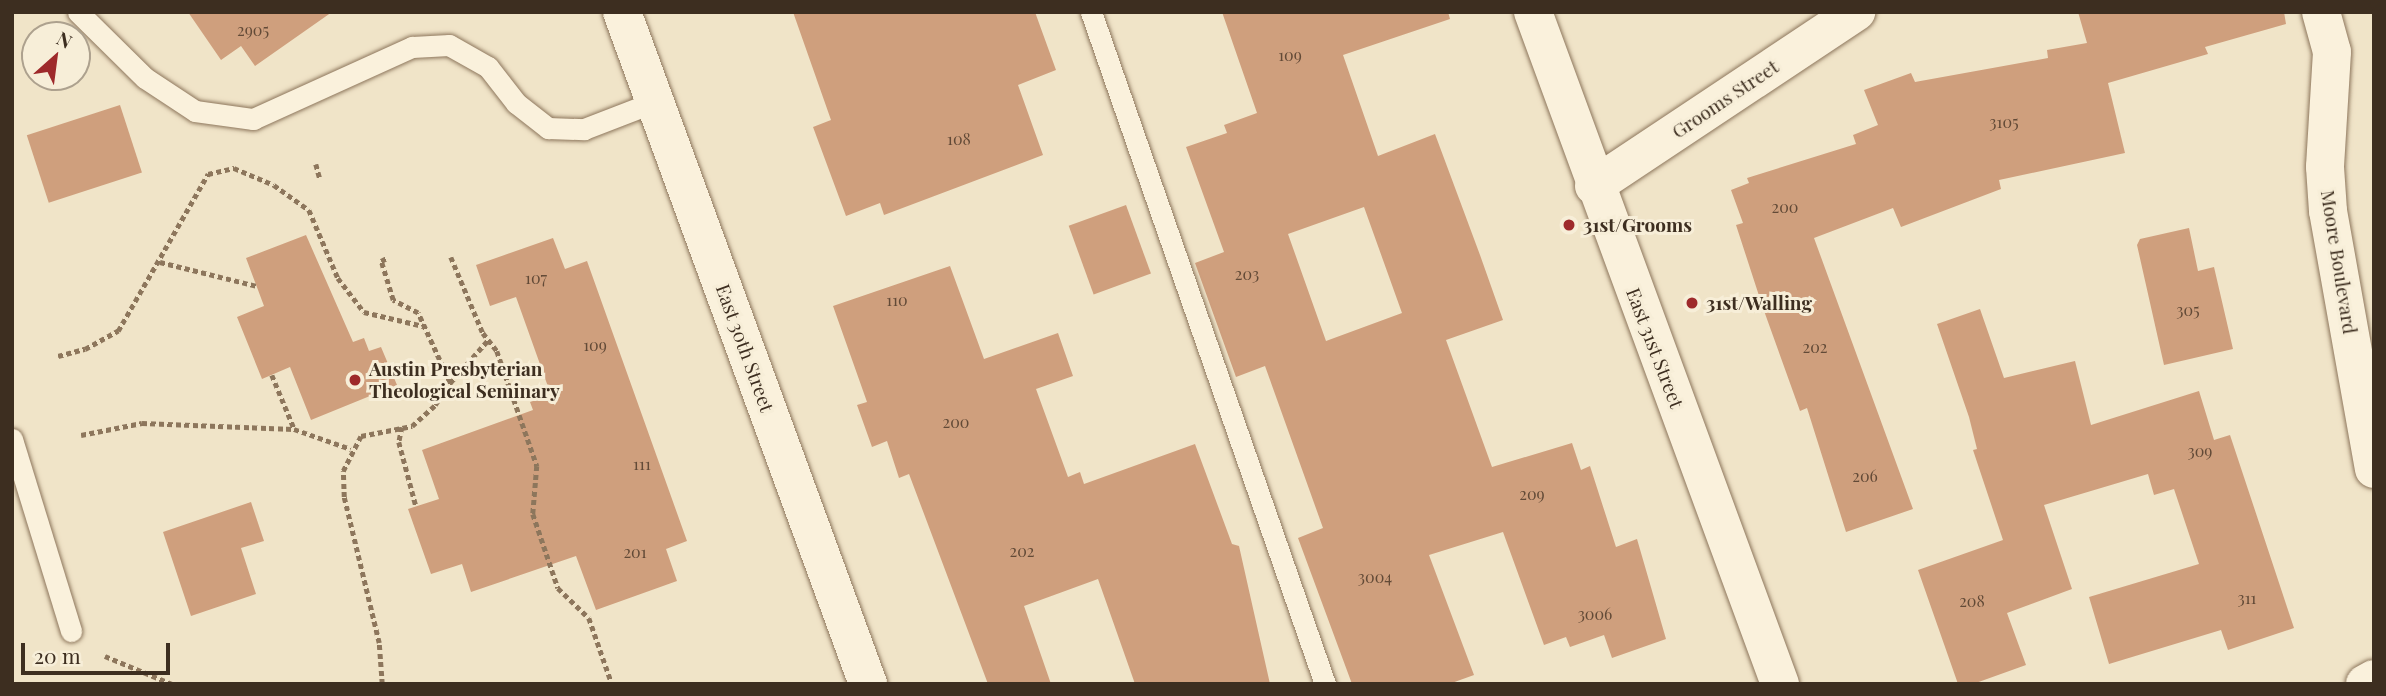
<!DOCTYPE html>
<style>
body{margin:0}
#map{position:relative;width:2386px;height:696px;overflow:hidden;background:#f0e4c8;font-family:"Playfair Display",serif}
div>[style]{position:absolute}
.building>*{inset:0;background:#cf9f7d;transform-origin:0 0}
.path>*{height:4.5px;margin-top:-2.25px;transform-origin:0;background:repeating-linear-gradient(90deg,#8d765c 0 5px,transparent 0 8.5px)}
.roads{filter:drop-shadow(0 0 2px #8d765c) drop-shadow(0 0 2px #8d765c)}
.lane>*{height:21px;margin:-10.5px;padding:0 10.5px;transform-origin:10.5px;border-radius:10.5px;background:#faf1dc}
.street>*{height:38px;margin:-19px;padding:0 19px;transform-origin:19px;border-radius:19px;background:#faf1dc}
.secondary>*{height:38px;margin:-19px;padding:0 19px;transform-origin:19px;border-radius:19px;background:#faf1dc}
.dots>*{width:19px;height:19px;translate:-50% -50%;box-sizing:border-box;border:4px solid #f7eed8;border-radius:50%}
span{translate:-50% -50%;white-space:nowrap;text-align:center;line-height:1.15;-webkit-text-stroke:6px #f7eed8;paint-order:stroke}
.number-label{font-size:16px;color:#624a37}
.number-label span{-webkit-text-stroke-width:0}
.street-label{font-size:19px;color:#3d2e20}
.poi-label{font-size:19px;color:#3d2e20;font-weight:700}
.left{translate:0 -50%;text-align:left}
.frame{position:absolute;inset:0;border:14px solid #3d2e20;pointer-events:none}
.north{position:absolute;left:21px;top:21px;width:70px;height:70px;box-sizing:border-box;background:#f7eed8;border:2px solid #ada18e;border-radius:50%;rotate:28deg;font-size:19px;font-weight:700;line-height:28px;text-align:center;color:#3d2e20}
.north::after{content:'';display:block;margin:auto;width:24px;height:32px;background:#9e2a2b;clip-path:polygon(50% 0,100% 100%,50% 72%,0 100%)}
.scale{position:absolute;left:21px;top:643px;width:149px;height:32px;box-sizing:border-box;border:4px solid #3d2e20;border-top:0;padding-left:9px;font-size:21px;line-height:24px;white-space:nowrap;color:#3d2e20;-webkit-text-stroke:5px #f7eed8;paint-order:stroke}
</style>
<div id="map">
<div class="building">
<div style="clip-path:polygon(188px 12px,332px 12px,255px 66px,241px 46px,221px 60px)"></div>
<div style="clip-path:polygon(793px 12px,1035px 12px,1056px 70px,1018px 85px,1043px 155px,884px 215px,880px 203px,846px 216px,813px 127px,831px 120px)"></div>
<div style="clip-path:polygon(evenodd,1222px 12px,1448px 12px,1450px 19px,1343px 55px,1378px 156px,1435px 134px,1480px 255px,1503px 320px,1446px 340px,1492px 467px,1572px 443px,1581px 470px,1590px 466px,1616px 547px,1637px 539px,1666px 639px,1612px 658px,1604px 635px,1570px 647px,1566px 637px,1544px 645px,1503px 532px,1429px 555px,1474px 675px,1449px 684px,1352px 684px,1298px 538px,1323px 528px,1265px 366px,1236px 377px,1195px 263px,1224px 252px,1186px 147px,1227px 133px,1224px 125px,1257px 113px,1222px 12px,1364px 207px,1402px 313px,1326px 341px,1288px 234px,1364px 207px)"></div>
<div style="clip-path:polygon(2078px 12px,2284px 12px,2286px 24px,2205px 47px,2208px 54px,2108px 83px,2125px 153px,1999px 180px,2001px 189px,1901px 227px,1893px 208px,1814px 238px,1913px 509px,1846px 532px,1807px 408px,1800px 411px,1763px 308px,1736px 225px,1743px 223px,1731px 190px,1749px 183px,1747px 178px,1856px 144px,1853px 135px,1878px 125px,1864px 90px,1911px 73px,1915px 82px,2048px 58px,2047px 50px,2087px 43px)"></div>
<div style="left:120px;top:105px;width:71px;height:98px;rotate:72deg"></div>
<div style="left:1126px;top:205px;width:73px;height:61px;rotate:70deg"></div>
<div style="clip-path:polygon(2189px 228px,2198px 271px,2214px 267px,2233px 349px,2164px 365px,2137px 245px,2140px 239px)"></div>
<div style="clip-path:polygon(306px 235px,353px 342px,364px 338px,369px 351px,381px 347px,397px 385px,311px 420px,290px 367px,262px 379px,237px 317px,264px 306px,246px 258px)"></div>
<div style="clip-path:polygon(553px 238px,565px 269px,587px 261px,687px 541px,666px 549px,677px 581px,596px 610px,576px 556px,471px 592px,462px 564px,431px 574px,408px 509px,439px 499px,422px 450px,533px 410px,530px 402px,551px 395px,516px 297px,490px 306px,476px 265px)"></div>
<div style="clip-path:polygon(950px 266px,984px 359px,1058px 333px,1073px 376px,1036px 389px,1068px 477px,1080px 472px,1084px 484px,1195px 444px,1232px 544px,1239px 546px,1270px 684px,1135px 684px,1098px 579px,1024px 606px,1051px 684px,988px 684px,909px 474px,899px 478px,887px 441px,872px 447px,857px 405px,867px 402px,833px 306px)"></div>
<div style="clip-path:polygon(1980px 309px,2004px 378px,2075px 361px,2091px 425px,2199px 391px,2214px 440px,2230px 435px,2294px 628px,2228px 650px,2221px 630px,2109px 664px,2089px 597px,2199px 564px,2174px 489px,2154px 495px,2148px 474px,2044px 505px,2072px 589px,2007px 613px,2026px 665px,1973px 684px,1958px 684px,1918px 570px,2003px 540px,1973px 450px,1977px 449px,1969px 417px,1937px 324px)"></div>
<div style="clip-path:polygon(251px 502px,264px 541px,241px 548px,256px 594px,191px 616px,163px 532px)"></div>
</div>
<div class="path">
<div style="left:316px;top:164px;width:16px;rotate:75deg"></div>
<div style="left:451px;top:257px;width:82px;rotate:67.2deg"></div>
<div style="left:483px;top:333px;width:23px;rotate:52deg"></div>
<div style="left:497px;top:351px;width:122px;rotate:70.8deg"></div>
<div style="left:537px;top:466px;width:48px;rotate:94.8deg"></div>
<div style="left:533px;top:514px;width:78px;rotate:71.3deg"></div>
<div style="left:558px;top:588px;width:43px;rotate:44.1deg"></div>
<div style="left:589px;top:618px;width:70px;rotate:70.8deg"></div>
<div style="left:160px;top:262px;width:100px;rotate:13.9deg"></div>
<div style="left:58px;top:356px;width:28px;rotate:-15deg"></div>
<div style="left:85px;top:349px;width:38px;rotate:-29deg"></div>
<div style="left:118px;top:331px;width:181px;rotate:-60.2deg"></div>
<div style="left:208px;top:174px;width:27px;rotate:-13deg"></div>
<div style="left:234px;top:168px;width:43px;rotate:23deg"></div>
<div style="left:274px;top:185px;width:43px;rotate:35.5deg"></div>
<div style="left:309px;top:210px;width:74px;rotate:66.9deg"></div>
<div style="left:338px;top:278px;width:43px;rotate:52.6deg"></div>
<div style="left:364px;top:312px;width:61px;rotate:13.3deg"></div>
<div style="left:272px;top:375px;width:57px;rotate:67.5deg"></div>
<div style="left:450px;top:383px;width:57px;rotate:-48.5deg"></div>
<div style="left:402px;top:427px;width:15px;rotate:101deg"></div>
<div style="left:399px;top:442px;width:66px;rotate:75.1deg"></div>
<div style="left:81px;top:435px;width:62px;rotate:-11.1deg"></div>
<div style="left:142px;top:423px;width:152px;rotate:2.3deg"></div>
<div style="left:294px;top:429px;width:60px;rotate:19.3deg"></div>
<div style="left:105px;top:656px;width:73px;rotate:22.7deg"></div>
<div style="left:382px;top:684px;width:41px;rotate:-94.2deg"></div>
<div style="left:379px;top:643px;width:150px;rotate:-103.5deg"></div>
<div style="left:344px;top:497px;width:26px;rotate:-92deg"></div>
<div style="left:343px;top:471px;width:39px;rotate:-63deg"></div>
<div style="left:361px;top:436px;width:52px;rotate:-11.1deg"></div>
<div style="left:412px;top:426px;width:31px;rotate:-42deg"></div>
<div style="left:435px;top:405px;width:27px;rotate:-56deg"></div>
<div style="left:450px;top:383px;width:77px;rotate:-114.6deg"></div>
<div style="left:418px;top:313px;width:28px;rotate:-153deg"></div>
<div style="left:393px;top:300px;width:41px;rotate:-107.1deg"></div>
<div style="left:381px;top:261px;width:7px;rotate:-27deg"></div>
</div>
<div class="roads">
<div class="lane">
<div style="left:78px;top:12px;width:94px;rotate:44.6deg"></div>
<div style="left:145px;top:78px;width:60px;rotate:33.4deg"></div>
<div style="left:195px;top:111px;width:59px;rotate:7.9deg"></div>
<div style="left:253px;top:119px;width:175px;rotate:-24.4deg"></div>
<div style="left:412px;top:47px;width:37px;rotate:-3deg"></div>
<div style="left:449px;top:45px;width:45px;rotate:29.4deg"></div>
<div style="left:488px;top:67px;width:46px;rotate:52.1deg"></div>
<div style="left:516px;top:103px;width:41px;rotate:38deg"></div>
<div style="left:548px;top:128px;width:36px;rotate:2deg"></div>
<div style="left:584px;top:129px;width:75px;rotate:-21.1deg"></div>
<div style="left:1091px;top:12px;width:712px;rotate:70.8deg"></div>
<div style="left:12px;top:439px;width:201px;rotate:72.9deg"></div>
</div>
<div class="street">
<div style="left:2321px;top:12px;width:41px;rotate:74.6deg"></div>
<div style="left:2332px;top:52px;width:115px;rotate:93.5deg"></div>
<div style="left:2325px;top:167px;width:44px;rotate:86.1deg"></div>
<div style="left:2328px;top:211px;width:262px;rotate:79.9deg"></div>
<div style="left:1594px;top:186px;width:315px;rotate:-33.6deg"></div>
<div style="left:2365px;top:684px;width:10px;rotate:-29deg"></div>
</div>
<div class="secondary">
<div style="left:622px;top:12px;width:716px;rotate:69.89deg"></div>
<div style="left:1533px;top:12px;width:716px;rotate:69.82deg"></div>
</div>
</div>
<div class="dots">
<div style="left:1569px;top:225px;background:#9e2a2b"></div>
<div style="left:1692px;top:303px;background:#9e2a2b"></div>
<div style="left:355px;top:380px;background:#9e2a2b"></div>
</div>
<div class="number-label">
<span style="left:253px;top:30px">2905</span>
<span style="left:1290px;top:55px">109</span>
<span style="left:2004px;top:122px">3105</span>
<span style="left:959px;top:139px">108</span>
<span style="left:1785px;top:207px">200</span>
<span style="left:1247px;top:274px">203</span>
<span style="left:536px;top:278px">107</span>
<span style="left:897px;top:300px">110</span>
<span style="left:2188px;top:310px">305</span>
<span style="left:595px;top:345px">109</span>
<span style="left:1815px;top:347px">202</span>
<span style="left:956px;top:422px">200</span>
<span style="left:2200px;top:451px">309</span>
<span style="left:642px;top:464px">111</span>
<span style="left:1865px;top:476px">206</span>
<span style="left:1532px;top:494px">209</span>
<span style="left:1022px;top:551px">202</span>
<span style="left:635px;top:552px">201</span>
<span style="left:1375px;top:577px">3004</span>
<span style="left:2247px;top:598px">311</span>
<span style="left:1972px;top:601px">208</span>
<span style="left:1595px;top:614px">3006</span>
</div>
<div class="street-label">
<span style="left:1725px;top:99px;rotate:-34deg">Grooms Street</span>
<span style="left:2339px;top:262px;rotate:81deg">Moore Boulevard</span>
<span style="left:745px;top:348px;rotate:70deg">East 30th Street</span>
<span style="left:1655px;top:348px;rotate:69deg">East 31st Street</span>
</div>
<div class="poi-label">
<span class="left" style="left:1583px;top:225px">31st/Grooms</span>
<span class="left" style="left:1706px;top:303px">31st/Walling</span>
<span class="left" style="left:369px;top:380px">Austin Presbyterian<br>Theological Seminary</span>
</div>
<div class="frame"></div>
<div class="north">N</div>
<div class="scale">20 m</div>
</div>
